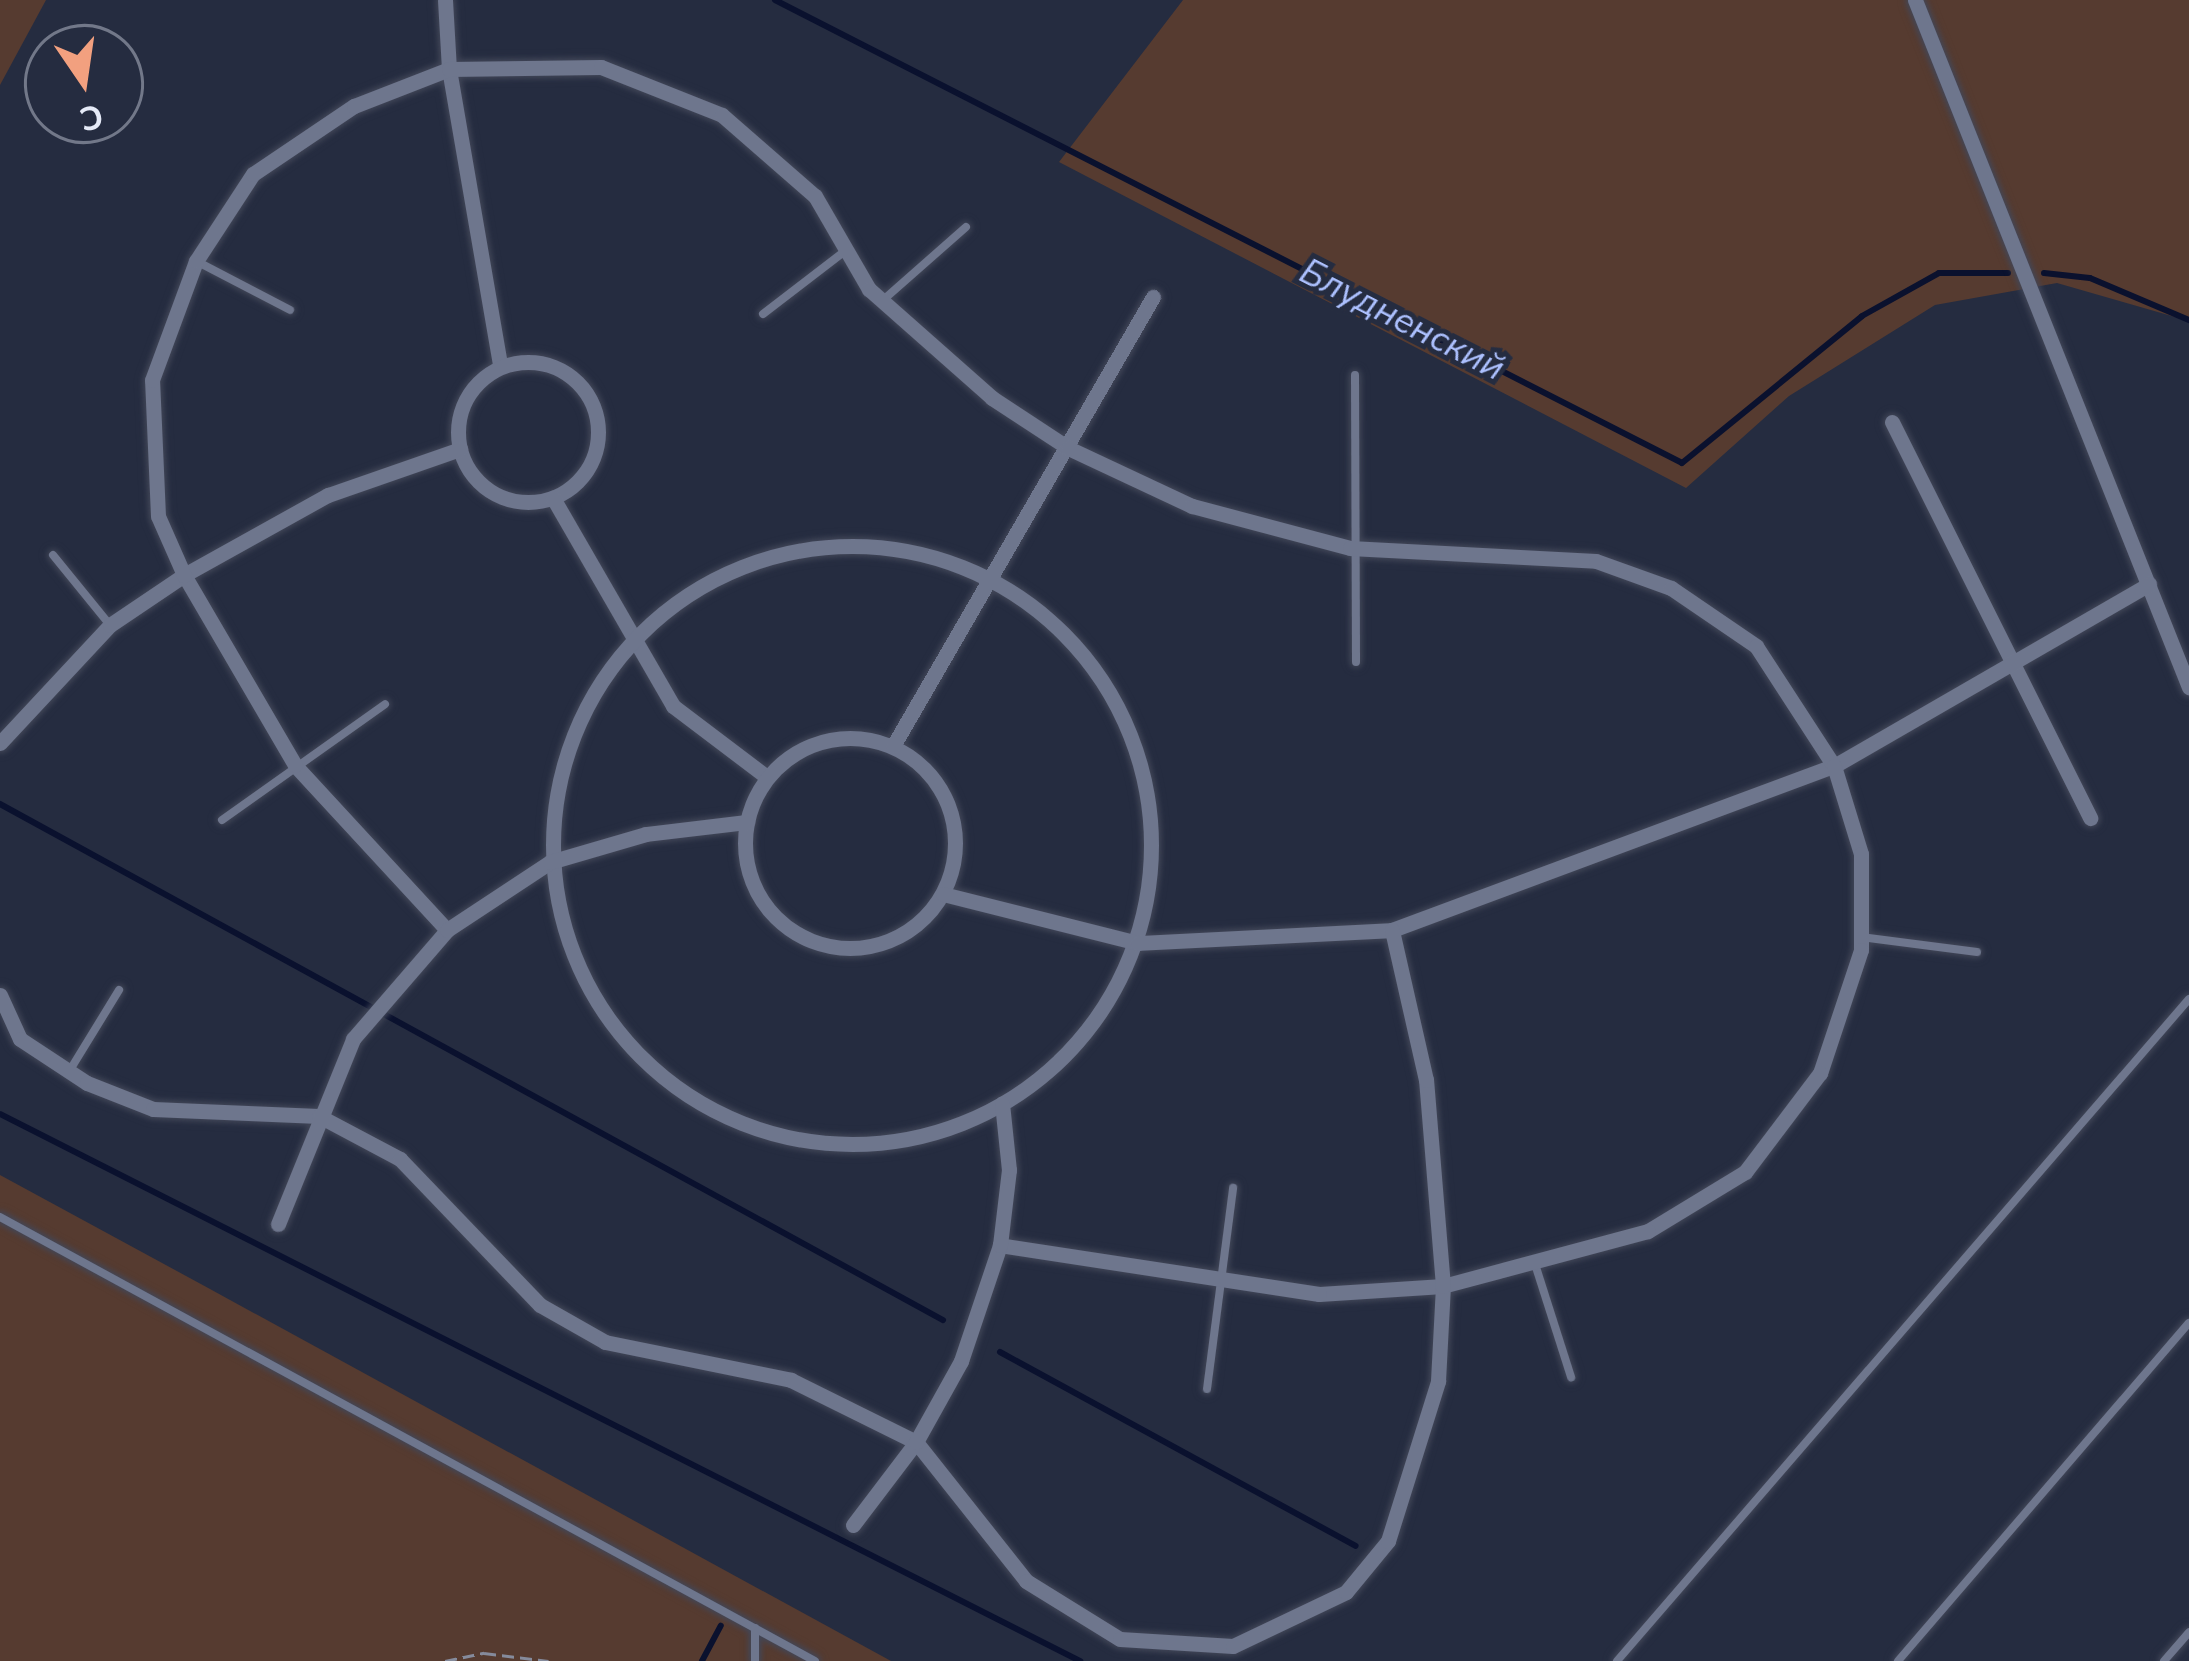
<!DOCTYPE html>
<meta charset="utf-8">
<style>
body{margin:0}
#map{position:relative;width:2189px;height:1661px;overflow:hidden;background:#252c40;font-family:"Nunito Sans",sans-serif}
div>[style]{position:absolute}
.green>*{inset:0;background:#563b30}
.stream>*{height:6px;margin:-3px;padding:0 3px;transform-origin:3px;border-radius:3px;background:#0a112e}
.path>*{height:3px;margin-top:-1.5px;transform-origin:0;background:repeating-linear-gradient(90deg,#858b9c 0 12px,transparent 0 18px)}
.roads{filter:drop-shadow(0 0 3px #424758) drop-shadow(0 0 3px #424758)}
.service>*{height:8px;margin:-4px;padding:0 4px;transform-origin:4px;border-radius:4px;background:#6e768d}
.minor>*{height:15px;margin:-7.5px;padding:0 7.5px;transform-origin:7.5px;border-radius:7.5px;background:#6e768d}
.minor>.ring{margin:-7.5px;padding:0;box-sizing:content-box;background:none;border:15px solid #6e768d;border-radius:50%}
span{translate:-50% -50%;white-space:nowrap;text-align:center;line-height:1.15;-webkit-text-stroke:10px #252c40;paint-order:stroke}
.water-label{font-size:36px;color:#acc0fe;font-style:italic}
.north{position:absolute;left:24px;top:24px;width:120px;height:120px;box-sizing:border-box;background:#252c40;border:3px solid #727889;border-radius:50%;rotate:167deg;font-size:33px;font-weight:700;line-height:48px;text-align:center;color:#e5eaf7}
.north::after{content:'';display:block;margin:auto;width:42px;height:54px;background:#f2a07f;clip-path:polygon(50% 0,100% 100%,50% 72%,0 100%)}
</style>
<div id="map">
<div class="green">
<div style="clip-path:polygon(0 0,46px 0,0 85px)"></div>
<div style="clip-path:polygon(1183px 0,2189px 0,2189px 321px,2057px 283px,1935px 305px,1789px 396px,1686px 488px,1059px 162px)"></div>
<div style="clip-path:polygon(0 1175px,210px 1289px,891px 1661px,0 1661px)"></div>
</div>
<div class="stream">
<div style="left:775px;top:0;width:1018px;rotate:27.04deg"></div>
<div style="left:1682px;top:463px;width:232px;rotate:-39.2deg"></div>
<div style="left:1862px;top:316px;width:88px;rotate:-29.2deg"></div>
<div style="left:1939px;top:273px;width:69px"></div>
<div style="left:2044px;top:273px;width:46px;rotate:6.2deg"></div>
<div style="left:2090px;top:278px;width:108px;rotate:23deg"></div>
<div style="left:0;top:804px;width:1075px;rotate:28.69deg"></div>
<div style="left:0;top:1114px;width:1211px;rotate:26.86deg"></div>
<div style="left:1000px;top:1352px;width:405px;rotate:28.6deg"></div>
<div style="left:702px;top:1661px;width:40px;rotate:-62deg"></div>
</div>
<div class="path">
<div style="left:445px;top:1661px;width:40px;rotate:-12deg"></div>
<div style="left:484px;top:1653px;width:65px;rotate:7deg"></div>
</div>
<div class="roads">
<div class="service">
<div style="left:196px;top:261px;width:106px;rotate:27.5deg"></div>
<div style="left:882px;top:301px;width:112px;rotate:-41.4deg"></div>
<div style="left:763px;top:314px;width:103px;rotate:-37.5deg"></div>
<div style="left:1355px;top:375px;width:287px;rotate:89.8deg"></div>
<div style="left:53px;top:555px;width:89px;rotate:50.9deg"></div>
<div style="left:222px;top:820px;width:200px;rotate:-35.4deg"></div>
<div style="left:1861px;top:937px;width:117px;rotate:7.4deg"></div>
<div style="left:70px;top:1070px;width:94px;rotate:-58.5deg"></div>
<div style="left:0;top:1217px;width:928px;rotate:28.58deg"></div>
<div style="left:1535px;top:1264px;width:119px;rotate:72.3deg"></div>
<div style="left:1207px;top:1389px;width:203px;rotate:-82.6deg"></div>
<div style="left:755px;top:1661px;width:33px;rotate:-90deg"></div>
<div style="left:1617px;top:1661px;width:875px;rotate:-49.17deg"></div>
<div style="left:1898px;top:1661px;width:446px;rotate:-49.3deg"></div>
<div style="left:2164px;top:1661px;width:38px;rotate:-49deg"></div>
</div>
<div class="minor">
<div style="left:445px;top:0;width:69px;rotate:86.7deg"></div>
<div style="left:449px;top:69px;width:299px;rotate:80.2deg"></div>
<div style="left:1915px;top:0;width:740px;rotate:68.26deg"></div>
<div class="ring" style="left:458px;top:362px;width:125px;height:125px"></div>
<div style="left:1892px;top:422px;width:443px;rotate:63.4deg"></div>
<div style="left:553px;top:498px;width:240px;rotate:60deg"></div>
<div style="left:673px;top:706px;width:118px;rotate:37.1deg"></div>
<div class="ring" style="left:553px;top:546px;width:583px;height:583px"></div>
<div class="ring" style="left:745px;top:738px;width:195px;height:195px"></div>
<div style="left:0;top:743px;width:161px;rotate:-47deg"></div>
<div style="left:110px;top:625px;width:89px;rotate:-34deg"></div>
<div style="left:184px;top:575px;width:165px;rotate:-29.1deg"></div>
<div style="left:328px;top:495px;width:140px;rotate:-19.2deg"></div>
<div style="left:893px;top:746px;width:519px;rotate:-59.93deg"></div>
<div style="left:943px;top:894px;width:201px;rotate:14.1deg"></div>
<div style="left:1138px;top:943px;width:254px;rotate:-2.9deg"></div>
<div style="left:1392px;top:930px;width:471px;rotate:-20.4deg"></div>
<div style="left:1834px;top:766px;width:364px;rotate:-30deg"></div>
<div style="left:447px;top:930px;width:224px;rotate:-132.7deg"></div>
<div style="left:295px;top:765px;width:220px;rotate:-120.3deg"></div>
<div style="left:184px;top:575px;width:64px;rotate:-113.8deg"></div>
<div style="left:158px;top:516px;width:136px;rotate:-92.5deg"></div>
<div style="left:152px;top:380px;width:127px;rotate:-69.7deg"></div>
<div style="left:196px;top:261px;width:104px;rotate:-56.8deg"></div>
<div style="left:253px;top:174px;width:122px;rotate:-34deg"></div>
<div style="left:354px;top:106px;width:102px;rotate:-21.3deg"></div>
<div style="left:449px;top:69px;width:152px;rotate:-0.8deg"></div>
<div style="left:601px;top:67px;width:130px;rotate:21.6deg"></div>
<div style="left:722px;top:115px;width:123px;rotate:41.1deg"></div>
<div style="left:815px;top:196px;width:108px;rotate:59.9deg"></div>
<div style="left:869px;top:289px;width:164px;rotate:41.5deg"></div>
<div style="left:992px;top:398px;width:91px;rotate:33.3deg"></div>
<div style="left:1068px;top:448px;width:137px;rotate:25.1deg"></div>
<div style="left:1192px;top:506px;width:163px;rotate:14.9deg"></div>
<div style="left:1350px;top:548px;width:246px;rotate:3deg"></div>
<div style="left:1596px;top:561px;width:80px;rotate:19.8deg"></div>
<div style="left:1671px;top:588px;width:103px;rotate:34.3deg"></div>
<div style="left:1756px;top:646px;width:143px;rotate:57deg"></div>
<div style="left:1834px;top:766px;width:92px;rotate:72.9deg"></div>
<div style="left:1861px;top:854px;width:96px;rotate:90deg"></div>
<div style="left:1861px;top:950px;width:130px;rotate:108.4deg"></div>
<div style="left:1820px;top:1073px;width:124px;rotate:127.1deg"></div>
<div style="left:1745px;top:1172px;width:114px;rotate:148.7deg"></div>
<div style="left:1648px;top:1231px;width:212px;rotate:165deg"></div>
<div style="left:1443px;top:1286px;width:124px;rotate:176.3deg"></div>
<div style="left:1319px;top:1294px;width:323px;rotate:-171.3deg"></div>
<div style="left:0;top:995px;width:48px;rotate:65.6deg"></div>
<div style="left:20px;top:1039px;width:80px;rotate:33.3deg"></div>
<div style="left:87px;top:1083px;width:71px;rotate:21.5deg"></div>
<div style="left:153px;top:1109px;width:166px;rotate:2.4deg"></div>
<div style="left:319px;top:1116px;width:92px;rotate:28deg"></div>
<div style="left:400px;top:1159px;width:202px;rotate:46.2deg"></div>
<div style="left:540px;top:1305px;width:75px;rotate:29.6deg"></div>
<div style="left:605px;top:1342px;width:190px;rotate:11.5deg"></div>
<div style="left:791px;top:1380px;width:140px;rotate:26.4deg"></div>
<div style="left:916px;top:1442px;width:177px;rotate:51.6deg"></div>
<div style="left:1026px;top:1581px;width:110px;rotate:31.7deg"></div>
<div style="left:1120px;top:1639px;width:113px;rotate:3.5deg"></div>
<div style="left:1233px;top:1646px;width:125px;rotate:-25.5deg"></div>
<div style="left:1346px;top:1592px;width:66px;rotate:-50.5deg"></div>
<div style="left:1388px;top:1541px;width:168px;rotate:-72.6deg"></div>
<div style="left:1438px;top:1381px;width:95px;rotate:-87deg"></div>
<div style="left:1443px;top:1286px;width:207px;rotate:-94.7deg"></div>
<div style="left:1426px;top:1080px;width:154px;rotate:-102.8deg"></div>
<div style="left:278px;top:1224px;width:200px;rotate:-67.9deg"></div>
<div style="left:353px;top:1039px;width:144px;rotate:-49.2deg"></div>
<div style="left:447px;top:930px;width:123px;rotate:-33.4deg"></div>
<div style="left:550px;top:862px;width:100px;rotate:-16.3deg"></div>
<div style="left:646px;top:834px;width:102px;rotate:-6.8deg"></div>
<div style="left:853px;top:1525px;width:104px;rotate:-52.8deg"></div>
<div style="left:916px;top:1442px;width:93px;rotate:-60.9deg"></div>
<div style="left:961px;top:1361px;width:122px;rotate:-71.4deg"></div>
<div style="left:1000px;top:1245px;width:76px;rotate:-83.2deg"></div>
<div style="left:1009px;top:1170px;width:67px;rotate:-96deg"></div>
</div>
</div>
<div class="water-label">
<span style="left:1402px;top:320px;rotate:27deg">Блудненский</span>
</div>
<div class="north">С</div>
</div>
